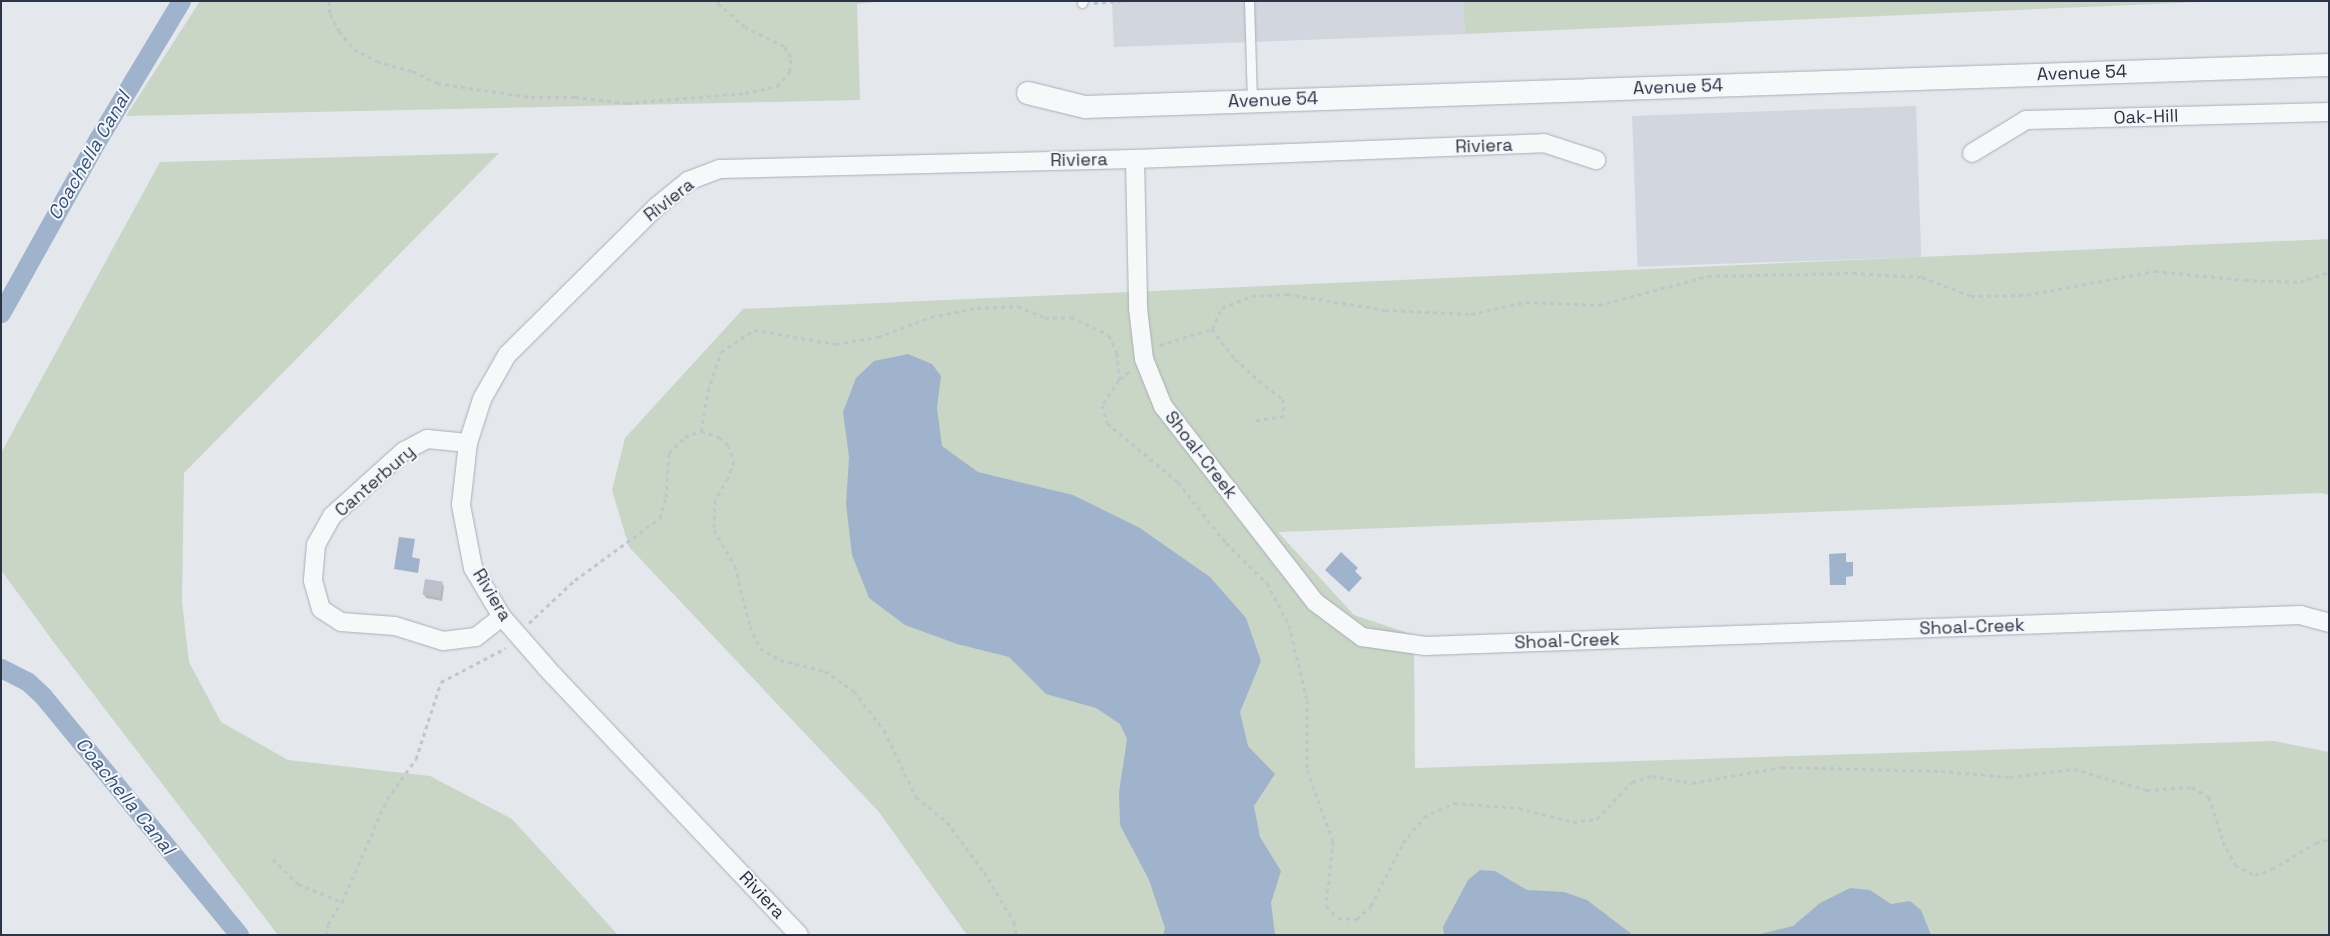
<!DOCTYPE html>
<style>
body{margin:0}
#map{position:relative;width:2330px;height:936px;overflow:hidden;background:#e4e7ec;font-family:"Space Grotesk",sans-serif}
div>[style]{position:absolute}
.built>*{inset:0;background:#d2d6de;transform-origin:0 0}
.green>*{inset:0;background:#c9d6c5}
.water>*{inset:0;background:#9fb4cc}
.shadow>*{inset:0;background:#0003}
.canal>*{height:19px;margin:-9.5px;padding:0 9.5px;transform-origin:9.5px;border-radius:9.5px;background:#9fb4cc}
.building>*{inset:0;background:#bbc0ca;transform-origin:0 0}
.path>*{height:3px;margin-top:-1.5px;transform-origin:0;background:repeating-linear-gradient(90deg,#c2c5cb 0 4px,transparent 0 8px)}
.roads{filter:drop-shadow(0 0 1px #a9aeb7) drop-shadow(0 0 1px #a9aeb7)}
.service>*{height:9px;margin:-4.5px;padding:0 4.5px;transform-origin:4.5px;border-radius:4.5px;background:#f7f8fa}
.minor>*{height:18px;margin:-9px;padding:0 9px;transform-origin:9px;border-radius:9px;background:#f7f8fa}
.tertiary>*{height:22px;margin:-11px;padding:0 11px;transform-origin:11px;border-radius:11px;background:#f7f8fa}
span{translate:-50% -50%;white-space:nowrap;text-align:center;line-height:1.15;-webkit-text-stroke:4px #f4f6f9;paint-order:stroke}
.street-label{font-size:18px;color:#2b3445}
.water-label{font-size:19px;color:#34527a;font-style:italic}
.frame{position:absolute;inset:0;border:2px solid #2b3445;pointer-events:none}
</style>
<div id="map">
<div class="built">
<div style="clip-path:polygon(1112px 1px,1463px 1px,1465px 34px,1114px 47px)"></div>
<div style="left:1916px;top:106px;width:151px;height:284px;rotate:88deg"></div>
</div>
<div class="green">
<div style="clip-path:polygon(200px 1px,887px 1px,857px 4px,860px 100px,126px 116px)"></div>
<div style="clip-path:polygon(1463px 1px,2224px 1px,1465px 34px)"></div>
<div style="clip-path:polygon(499px 153px,184px 473px,182px 602px,189px 662px,221px 722px,288px 760px,430px 776px,512px 819px,618px 935px,278px 935px,55px 644px,1px 570px,1px 453px,160px 162px)"></div>
<div style="clip-path:polygon(2329px 239px,2329px 495px,2322px 493px,1278px 532px,1354px 615px,1414px 635px,1415px 768px,2274px 741px,2329px 752px,2329px 935px,967px 935px,879px 812px,629px 547px,612px 490px,625px 438px,743px 309px)"></div>
</div>
<div class="water">
<div style="clip-path:polygon(908px 354px,932px 364px,941px 376px,937px 408px,942px 446px,978px 472px,1073px 495px,1140px 528px,1210px 577px,1246px 618px,1261px 661px,1240px 712px,1248px 746px,1275px 774px,1254px 806px,1260px 837px,1281px 871px,1271px 903px,1275px 935px,1163px 935px,1165px 928px,1149px 880px,1120px 825px,1119px 792px,1127px 739px,1120px 724px,1096px 708px,1046px 694px,1009px 657px,957px 644px,905px 625px,869px 598px,852px 555px,846px 504px,849px 457px,843px 412px,856px 378px,874px 361px)"></div>
<div style="clip-path:polygon(399px 537px,415px 539px,412px 557px,420px 559px,418px 573px,394px 569px)"></div>
<div style="clip-path:polygon(1341px 552px,1358px 568px,1355px 571px,1362px 578px,1349px 592px,1325px 570px)"></div>
<div style="clip-path:polygon(1846px 553px,1846px 562px,1853px 562px,1853px 576px,1846px 577px,1846px 585px,1830px 585px,1829px 554px)"></div>
<div style="clip-path:polygon(1480px 870px,1495px 871px,1527px 890px,1564px 892px,1587px 900px,1633px 935px,1444px 935px,1443px 927px,1468px 880px)"></div>
<div style="clip-path:polygon(1850px 888px,1870px 890px,1891px 904px,1910px 901px,1921px 910px,1931px 935px,1756px 935px,1793px 926px,1820px 903px)"></div>
</div>
<div class="shadow">
<div style="clip-path:polygon(442px 583px,444px 587px,442px 601px,426px 598px,424px 595px)"></div>
</div>
<div class="canal">
<div style="left:1px;top:313px;width:199px;rotate:-60.9deg"></div>
<div style="left:98px;top:139px;width:161px;rotate:-59deg"></div>
<div style="left:1px;top:668px;width:29px;rotate:27deg"></div>
<div style="left:27px;top:681px;width:22px;rotate:43deg"></div>
<div style="left:43px;top:696px;width:309px;rotate:50.6deg"></div>
</div>
<div class="building">
<div style="left:425px;top:579px;width:18px;height:16px;rotate:9deg"></div>
</div>
<div class="path">
<div style="left:329px;top:1px;width:13px;rotate:86deg"></div>
<div style="left:330px;top:14px;width:19px;rotate:62deg"></div>
<div style="left:339px;top:31px;width:23px;rotate:50deg"></div>
<div style="left:354px;top:49px;width:26px;rotate:28deg"></div>
<div style="left:377px;top:61px;width:37px;rotate:16deg"></div>
<div style="left:413px;top:71px;width:27px;rotate:27deg"></div>
<div style="left:437px;top:83px;width:95px;rotate:8.5deg"></div>
<div style="left:531px;top:97px;width:44px"></div>
<div style="left:575px;top:97px;width:52px;rotate:6.6deg"></div>
<div style="left:627px;top:103px;width:118px;rotate:-4.8deg"></div>
<div style="left:745px;top:93px;width:33px;rotate:-12deg"></div>
<div style="left:777px;top:86px;width:20px;rotate:-49deg"></div>
<div style="left:790px;top:71px;width:14px;rotate:-86deg"></div>
<div style="left:791px;top:57px;width:13px;rotate:-122deg"></div>
<div style="left:784px;top:46px;width:43px;rotate:-154deg"></div>
<div style="left:745px;top:27px;width:37px;rotate:-139deg"></div>
<div style="left:717px;top:3px;width:3px;rotate:-45deg"></div>
<div style="left:1094px;top:3px;width:27px;rotate:-4deg"></div>
<div style="left:1212px;top:329px;width:23px;rotate:-65deg"></div>
<div style="left:1222px;top:308px;width:32px;rotate:-22deg"></div>
<div style="left:1252px;top:296px;width:35px;rotate:-3deg"></div>
<div style="left:1287px;top:294px;width:99px;rotate:9.3deg"></div>
<div style="left:1385px;top:310px;width:86px;rotate:2.7deg"></div>
<div style="left:1471px;top:314px;width:56px;rotate:-12.3deg"></div>
<div style="left:1526px;top:302px;width:73px;rotate:2.4deg"></div>
<div style="left:1599px;top:305px;width:113px;rotate:-14.9deg"></div>
<div style="left:1708px;top:276px;width:145px;rotate:-1.2deg"></div>
<div style="left:1853px;top:273px;width:69px;rotate:3.3deg"></div>
<div style="left:1922px;top:277px;width:53px;rotate:21.2deg"></div>
<div style="left:1971px;top:296px;width:56px;rotate:-1deg"></div>
<div style="left:2027px;top:295px;width:130px;rotate:-10.6deg"></div>
<div style="left:2155px;top:271px;width:90px;rotate:5.7deg"></div>
<div style="left:2245px;top:280px;width:55px;rotate:2.1deg"></div>
<div style="left:2300px;top:282px;width:31px;rotate:-19deg"></div>
<div style="left:1160px;top:345px;width:54px;rotate:-17.1deg"></div>
<div style="left:1212px;top:329px;width:38px;rotate:53deg"></div>
<div style="left:1235px;top:359px;width:40px;rotate:42deg"></div>
<div style="left:1265px;top:386px;width:22px;rotate:36deg"></div>
<div style="left:1283px;top:399px;width:17px;rotate:87deg"></div>
<div style="left:1284px;top:416px;width:31px;rotate:171deg"></div>
<div style="left:1120px;top:379px;width:13px;rotate:-39deg"></div>
<div style="left:701px;top:431px;width:41px;rotate:-80.1deg"></div>
<div style="left:708px;top:391px;width:41px;rotate:-71.6deg"></div>
<div style="left:721px;top:352px;width:40px;rotate:-34deg"></div>
<div style="left:754px;top:330px;width:83px;rotate:9.7deg"></div>
<div style="left:836px;top:344px;width:43px;rotate:-9.5deg"></div>
<div style="left:878px;top:337px;width:57px;rotate:-20.7deg"></div>
<div style="left:931px;top:317px;width:47px;rotate:-11.1deg"></div>
<div style="left:977px;top:308px;width:41px;rotate:-2.8deg"></div>
<div style="left:1018px;top:306px;width:30px;rotate:24deg"></div>
<div style="left:1045px;top:318px;width:26px;rotate:-2deg"></div>
<div style="left:1071px;top:317px;width:42px;rotate:25.3deg"></div>
<div style="left:1109px;top:335px;width:20px;rotate:66deg"></div>
<div style="left:1117px;top:353px;width:27px;rotate:86deg"></div>
<div style="left:1119px;top:380px;width:30px;rotate:124deg"></div>
<div style="left:1102px;top:405px;width:19px;rotate:74deg"></div>
<div style="left:1107px;top:423px;width:92px;rotate:39.7deg"></div>
<div style="left:1178px;top:482px;width:78px;rotate:51.8deg"></div>
<div style="left:1226px;top:543px;width:57px;rotate:44.3deg"></div>
<div style="left:1267px;top:583px;width:47px;rotate:62.4deg"></div>
<div style="left:1289px;top:625px;width:77px;rotate:76.5deg"></div>
<div style="left:1307px;top:700px;width:70px;rotate:90deg"></div>
<div style="left:1307px;top:770px;width:76px;rotate:69.9deg"></div>
<div style="left:1333px;top:841px;width:65px;rotate:96.1deg"></div>
<div style="left:1326px;top:906px;width:17px;rotate:45deg"></div>
<div style="left:1338px;top:918px;width:19px;rotate:3deg"></div>
<div style="left:1357px;top:919px;width:19px;rotate:-43deg"></div>
<div style="left:1371px;top:906px;width:71px;rotate:-63.1deg"></div>
<div style="left:1403px;top:843px;width:33px;rotate:-51deg"></div>
<div style="left:1424px;top:817px;width:33px;rotate:-25deg"></div>
<div style="left:1454px;top:803px;width:65px;rotate:4.4deg"></div>
<div style="left:1519px;top:808px;width:56px;rotate:14.5deg"></div>
<div style="left:1573px;top:822px;width:24px;rotate:-7deg"></div>
<div style="left:1597px;top:819px;width:51px;rotate:-46.6deg"></div>
<div style="left:1632px;top:782px;width:21px;rotate:-17deg"></div>
<div style="left:1652px;top:776px;width:41px;rotate:9.9deg"></div>
<div style="left:1692px;top:783px;width:91px;rotate:-10.1deg"></div>
<div style="left:1782px;top:767px;width:159px;rotate:1.4deg"></div>
<div style="left:1941px;top:771px;width:69px;rotate:5deg"></div>
<div style="left:2010px;top:777px;width:64px;rotate:-7.1deg"></div>
<div style="left:2074px;top:769px;width:76px;rotate:16deg"></div>
<div style="left:2147px;top:790px;width:45px;rotate:-3.8deg"></div>
<div style="left:2192px;top:787px;width:20px;rotate:30deg"></div>
<div style="left:2209px;top:797px;width:46px;rotate:72.3deg"></div>
<div style="left:2223px;top:841px;width:27px;rotate:63deg"></div>
<div style="left:2235px;top:865px;width:22px;rotate:27deg"></div>
<div style="left:2255px;top:875px;width:18px;rotate:-19deg"></div>
<div style="left:2272px;top:869px;width:51px;rotate:-30.6deg"></div>
<div style="left:2316px;top:843px;width:14px;rotate:-17deg"></div>
<div style="left:529px;top:623px;width:63px;rotate:-43.1deg"></div>
<div style="left:575px;top:580px;width:105px;rotate:-36.1deg"></div>
<div style="left:660px;top:518px;width:22px;rotate:-74deg"></div>
<div style="left:666px;top:497px;width:44px;rotate:-86.1deg"></div>
<div style="left:669px;top:453px;width:23px;rotate:-45deg"></div>
<div style="left:685px;top:437px;width:17px;rotate:-21deg"></div>
<div style="left:701px;top:431px;width:19px;rotate:18deg"></div>
<div style="left:719px;top:437px;width:12px;rotate:42deg"></div>
<div style="left:728px;top:445px;width:17px;rotate:69deg"></div>
<div style="left:734px;top:461px;width:18px;rotate:109deg"></div>
<div style="left:728px;top:478px;width:26px;rotate:121deg"></div>
<div style="left:715px;top:500px;width:30px;rotate:92deg"></div>
<div style="left:714px;top:530px;width:42px;rotate:59.7deg"></div>
<div style="left:735px;top:566px;width:62px;rotate:76deg"></div>
<div style="left:750px;top:626px;width:24px;rotate:66deg"></div>
<div style="left:760px;top:648px;width:23px;rotate:31deg"></div>
<div style="left:780px;top:660px;width:46px;rotate:13.7deg"></div>
<div style="left:825px;top:671px;width:35px;rotate:35deg"></div>
<div style="left:854px;top:691px;width:49px;rotate:52.4deg"></div>
<div style="left:884px;top:730px;width:74px;rotate:64.5deg"></div>
<div style="left:916px;top:797px;width:40px;rotate:39deg"></div>
<div style="left:947px;top:822px;width:62px;rotate:53.5deg"></div>
<div style="left:984px;top:872px;width:58px;rotate:59deg"></div>
<div style="left:1014px;top:922px;width:13px;rotate:81deg"></div>
<div style="left:273px;top:859px;width:35px;rotate:45deg"></div>
<div style="left:298px;top:884px;width:48px;rotate:22.2deg"></div>
<div style="left:327px;top:935px;width:11px;rotate:-85deg"></div>
<div style="left:328px;top:924px;width:26px;rotate:-58deg"></div>
<div style="left:342px;top:902px;width:112px;rotate:-66.4deg"></div>
<div style="left:387px;top:799px;width:49px;rotate:-54.1deg"></div>
<div style="left:416px;top:759px;width:81px;rotate:-72deg"></div>
<div style="left:441px;top:682px;width:73px;rotate:-27.6deg"></div>
</div>
<div class="roads">
<div class="service">
<div style="left:1249px;top:1px;width:100px;rotate:88.3deg"></div>
<div style="left:1082px;top:3px;width:2px;rotate:-63deg"></div>
</div>
<div class="minor">
<div style="left:1972px;top:153px;width:63px;rotate:-31.4deg"></div>
<div style="left:2026px;top:120px;width:303px;rotate:-1.5deg"></div>
<div style="left:1135px;top:159px;width:149px;rotate:88.8deg"></div>
<div style="left:1138px;top:308px;width:51px;rotate:83.3deg"></div>
<div style="left:1144px;top:359px;width:51px;rotate:68deg"></div>
<div style="left:1163px;top:406px;width:248px;rotate:52.2deg"></div>
<div style="left:1315px;top:602px;width:59px;rotate:36.7deg"></div>
<div style="left:1362px;top:637px;width:64px;rotate:8.1deg"></div>
<div style="left:1425px;top:646px;width:876px;rotate:-2.03deg"></div>
<div style="left:2300px;top:615px;width:30px;rotate:15deg"></div>
<div style="left:468px;top:443px;width:41px;rotate:-174.4deg"></div>
<div style="left:427px;top:439px;width:26px;rotate:152deg"></div>
<div style="left:404px;top:451px;width:97px;rotate:137.9deg"></div>
<div style="left:332px;top:516px;width:33px;rotate:119deg"></div>
<div style="left:316px;top:545px;width:36px;rotate:95deg"></div>
<div style="left:313px;top:581px;width:29px;rotate:74deg"></div>
<div style="left:321px;top:609px;width:24px;rotate:33deg"></div>
<div style="left:341px;top:622px;width:54px;rotate:4.2deg"></div>
<div style="left:395px;top:626px;width:50px;rotate:17.4deg"></div>
<div style="left:443px;top:641px;width:33px;rotate:-7deg"></div>
<div style="left:476px;top:637px;width:33px;rotate:-38deg"></div>
<div style="left:799px;top:935px;width:369px;rotate:-133.4deg"></div>
<div style="left:546px;top:667px;width:67px;rotate:-131.3deg"></div>
<div style="left:502px;top:617px;width:57px;rotate:-120.6deg"></div>
<div style="left:473px;top:568px;width:64px;rotate:-100.8deg"></div>
<div style="left:461px;top:505px;width:62px;rotate:-83.6deg"></div>
<div style="left:468px;top:443px;width:46px;rotate:-72.3deg"></div>
<div style="left:482px;top:399px;width:51px;rotate:-60.4deg"></div>
<div style="left:507px;top:355px;width:210px;rotate:-44.8deg"></div>
<div style="left:656px;top:207px;width:41px;rotate:-39.1deg"></div>
<div style="left:688px;top:181px;width:34px;rotate:-21deg"></div>
<div style="left:720px;top:169px;width:415px;rotate:-1.4deg"></div>
<div style="left:1135px;top:159px;width:409px;rotate:-2.2deg"></div>
<div style="left:1544px;top:143px;width:55px;rotate:18.1deg"></div>
</div>
<div class="tertiary">
<div style="left:1028px;top:93px;width:59px;rotate:13.8deg"></div>
<div style="left:1085px;top:107px;width:1245px;rotate:-1.93deg"></div>
</div>
</div>
<div class="street-label">
<span style="left:2082px;top:73px;rotate:-2deg">Avenue 54</span>
<span style="left:1678px;top:87px;rotate:-2deg">Avenue 54</span>
<span style="left:1273px;top:100px;rotate:-2deg">Avenue 54</span>
<span style="left:2146px;top:117px;rotate:-2deg">Oak-Hill</span>
<span style="left:1484px;top:146px;rotate:-2deg">Riviera</span>
<span style="left:1079px;top:160px;rotate:-1deg">Riviera</span>
<span style="left:669px;top:200px;rotate:-38deg">Riviera</span>
<span style="left:1201px;top:455px;rotate:52deg">Shoal-Creek</span>
<span style="left:375px;top:481px;rotate:-41deg">Canterbury</span>
<span style="left:492px;top:595px;rotate:59deg">Riviera</span>
<span style="left:1972px;top:627px;rotate:-2deg">Shoal-Creek</span>
<span style="left:1567px;top:641px;rotate:-2deg">Shoal-Creek</span>
<span style="left:762px;top:895px;rotate:47deg">Riviera</span>
</div>
<div class="water-label">
<span style="left:89px;top:156px;rotate:-60deg">Coachella Canal</span>
<span style="left:125px;top:796px;rotate:51deg">Coachella Canal</span>
</div>
<div class="frame"></div>
</div>
